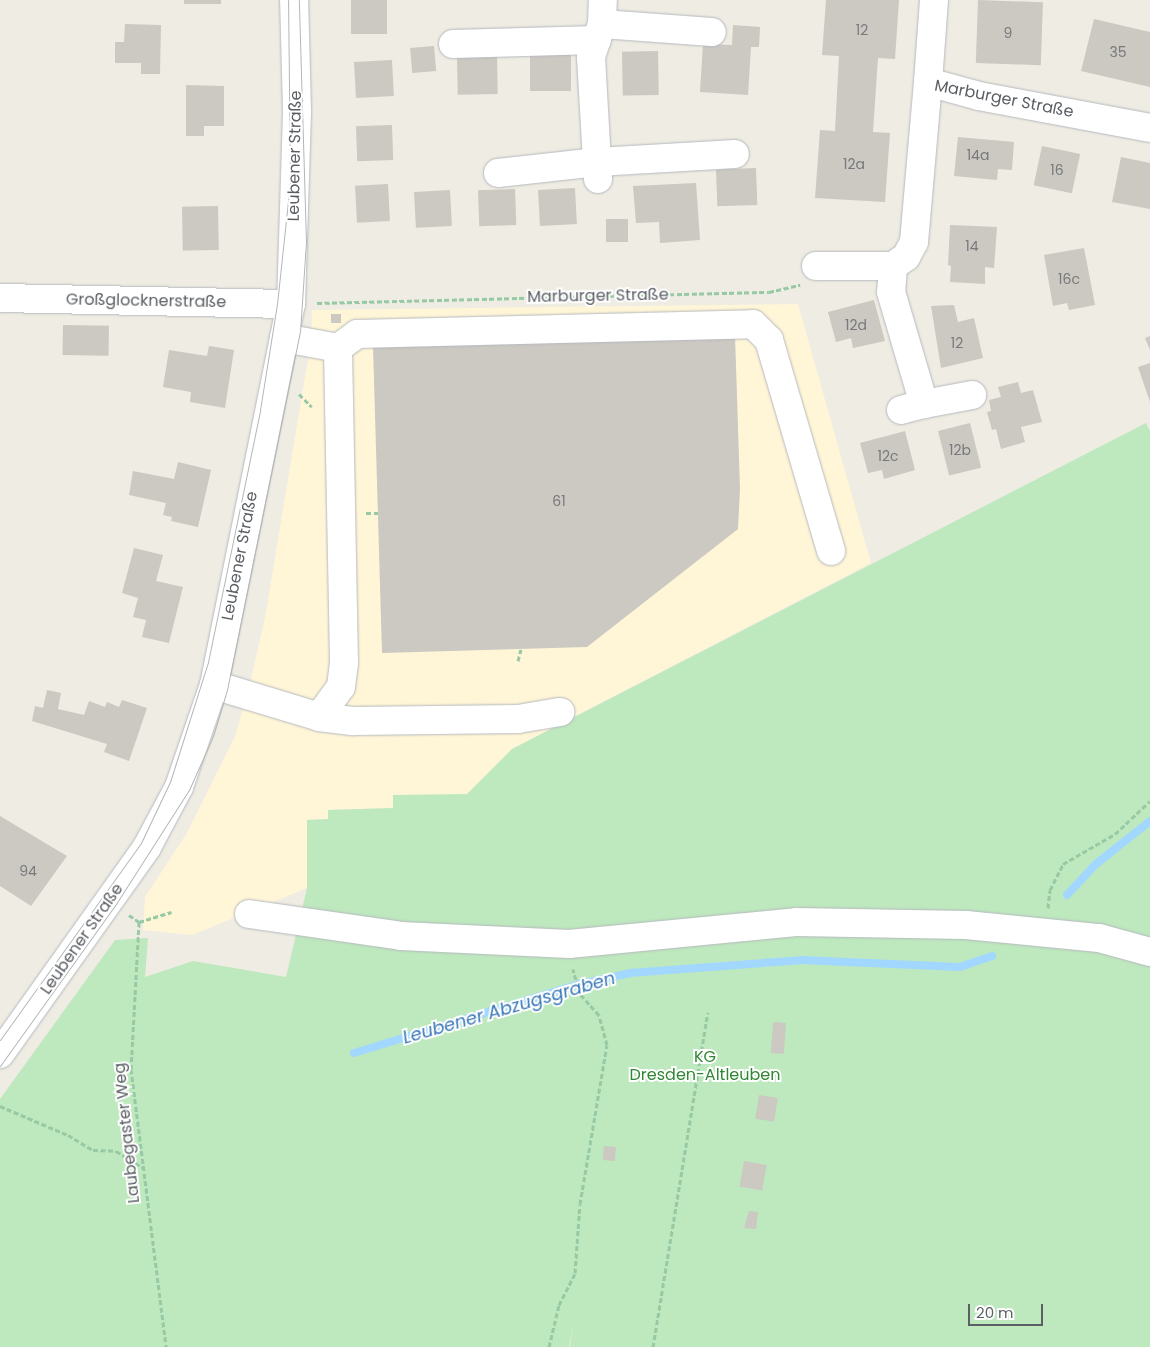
<!DOCTYPE html>
<meta charset="utf-8">
<style>
body{margin:0}
#map{position:relative;width:1150px;height:1347px;overflow:hidden;background:#efece3;font-family:Poppins,sans-serif}
div>[style]{position:absolute}
.commercial>*{inset:0;background:#fff5d7}
.green>*{inset:0;background:#bee8be}
.stream>*{height:8px;margin:-4px;padding:0 4px;transform-origin:4px;border-radius:4px;background:#a2d8ff}
.building>*{inset:0;background:#ccc8c2;transform-origin:0 0}
.path>*{height:3px;margin-top:-1.5px;transform-origin:0;background:repeating-linear-gradient(90deg,#96c9a4 0 5px,transparent 0 7.5px)}
.roads{filter:drop-shadow(0 0 1px #b5b9be) drop-shadow(0 0 1px #b5b9be)}
.minor>*{height:28px;margin:-14px;padding:0 14px;transform-origin:14px;border-radius:14px;background:#fff}
.tram>*{height:1px;margin:-0.5px;padding:0 0.5px;transform-origin:0.5px;border-radius:0.5px;background:#b4b5b5}
span{translate:-50% -50%;white-space:nowrap;text-align:center;line-height:1.15;-webkit-text-stroke:4px #fff;paint-order:stroke}
.number-label{font-size:14px;color:#77797c}
.number-label span{-webkit-text-stroke-width:0}
.street-label{font-size:16px;color:#5b5f64}
.park-label{font-size:16px;color:#308633}
.water-label{font-size:18px;color:#3a78b7;font-style:italic}
.scale{position:absolute;left:968px;top:1304px;width:75px;height:22px;box-sizing:border-box;border:2px solid #5b5f64;border-top:0;padding-left:6px;font-size:15px;line-height:18px;white-space:nowrap;color:#5b5f64;-webkit-text-stroke:4px #fff;paint-order:stroke}
</style>
<div id="map">
<div class="commercial">
<div style="clip-path:polygon(798px 304px,871px 563px,512px 749px,467px 795px,394px 795px,394px 808px,328px 810px,328px 819px,307px 820px,307px 888px,192px 935px,143px 930px,145px 897px,187px 833px,235px 736px,247px 696px,265px 618px,311px 341px,312px 310px)"></div>
</div>
<div class="green">
<div style="clip-path:polygon(1146px 423px,1150px 431px,1150px 1347px,570px 1347px,573px 1324px,569px 1347px,0 1347px,0 1099px,115px 940px,148px 938px,145px 977px,193px 961px,286px 977px,307px 888px,307px 820px,328px 819px,328px 810px,393px 808px,393px 795px,467px 794px,512px 749px)"></div>
</div>
<div class="stream">
<div style="left:1067px;top:895px;width:42px;rotate:-46.9deg"></div>
<div style="left:1096px;top:864px;width:69px;rotate:-38.5deg"></div>
<div style="left:354px;top:1053px;width:232px;rotate:-17deg"></div>
<div style="left:576px;top:985px;width:55px;rotate:-12.5deg"></div>
<div style="left:630px;top:973px;width:171px;rotate:-4.3deg"></div>
<div style="left:801px;top:960px;width:159px;rotate:2.5deg"></div>
<div style="left:960px;top:967px;width:34px;rotate:-19deg"></div>
</div>
<div class="building">
<div style="left:184px;top:0;width:37px;height:4px"></div>
<div style="left:351px;top:0;width:36px;height:34px"></div>
<div style="clip-path:polygon(826px 0,899px 0,895px 59px,878px 58px,873px 132px,890px 133px,885px 202px,815px 198px,820px 130px,835px 131px,839px 56px,822px 55px)"></div>
<div style="left:978px;top:0;width:65px;height:63px;rotate:2deg"></div>
<div style="clip-path:polygon(1094px 19px,1150px 32px,1150px 87px,1081px 71px)"></div>
<div style="clip-path:polygon(125px 24px,161px 25px,160px 74px,141px 74px,141px 63px,115px 63px,115px 42px,124px 42px)"></div>
<div style="clip-path:polygon(733px 25px,760px 27px,759px 47px,751px 47px,748px 95px,700px 92px,703px 44px,732px 45px)"></div>
<div style="left:434px;top:46px;width:25px;height:24px;rotate:85deg"></div>
<div style="left:658px;top:51px;width:44px;height:36px;rotate:89deg"></div>
<div style="left:530px;top:52px;width:41px;height:39px"></div>
<div style="left:497px;top:54px;width:40px;height:40px;rotate:89deg"></div>
<div style="left:392px;top:60px;width:36px;height:38px;rotate:87deg"></div>
<div style="clip-path:polygon(186px 85px,224px 86px,224px 126px,204px 126px,204px 136px,186px 136px)"></div>
<div style="left:392px;top:125px;width:35px;height:36px;rotate:88deg"></div>
<div style="clip-path:polygon(958px 137px,1014px 142px,1012px 170px,998px 169px,997px 180px,954px 176px)"></div>
<div style="left:1042px;top:146px;width:39px;height:40px;rotate:12deg"></div>
<div style="clip-path:polygon(1121px 157px,1150px 163px,1150px 209px,1112px 202px)"></div>
<div style="left:756px;top:168px;width:37px;height:40px;rotate:88deg"></div>
<div style="clip-path:polygon(696px 183px,700px 240px,660px 243px,659px 222px,636px 223px,633px 186px)"></div>
<div style="left:388px;top:184px;width:37px;height:33px;rotate:87deg"></div>
<div style="left:575px;top:188px;width:36px;height:37px;rotate:87deg"></div>
<div style="left:515px;top:189px;width:36px;height:37px;rotate:88deg"></div>
<div style="left:450px;top:190px;width:36px;height:36px;rotate:87deg"></div>
<div style="left:218px;top:206px;width:44px;height:36px;rotate:89deg"></div>
<div style="left:606px;top:219px;width:22px;height:23px"></div>
<div style="clip-path:polygon(950px 225px,997px 227px,994px 268px,985px 267px,985px 284px,950px 282px,951px 266px,948px 265px)"></div>
<div style="clip-path:polygon(1084px 248px,1095px 305px,1069px 310px,1067px 303px,1053px 306px,1044px 255px)"></div>
<div style="clip-path:polygon(874px 300px,885px 341px,853px 348px,851px 338px,836px 342px,828px 312px)"></div>
<div style="clip-path:polygon(954px 305px,958px 322px,974px 318px,983px 358px,941px 368px,931px 306px)"></div>
<div style="left:331px;top:314px;width:10px;height:9px"></div>
<div style="left:63px;top:325px;width:46px;height:30px;rotate:1deg"></div>
<div style="clip-path:polygon(735px 335px,740px 489px,738px 529px,587px 647px,382px 653px,373px 346px)"></div>
<div style="clip-path:polygon(1150px 336px,1150px 350px,1145px 338px)"></div>
<div style="clip-path:polygon(209px 346px,234px 350px,225px 408px,190px 402px,191px 392px,163px 387px,169px 350px,207px 356px)"></div>
<div style="clip-path:polygon(1150px 363px,1150px 402px,1138px 367px)"></div>
<div style="clip-path:polygon(1018px 382px,1021px 393px,1033px 390px,1042px 422px,1021px 427px,1025px 442px,1001px 449px,996px 429px,992px 430px,987px 412px,991px 411px,989px 400px,1001px 397px,998px 387px)"></div>
<div style="left:970px;top:423px;width:46px;height:33px;rotate:76deg"></div>
<div style="clip-path:polygon(905px 431px,915px 470px,884px 479px,882px 470px,868px 473px,860px 443px)"></div>
<div style="clip-path:polygon(178px 462px,211px 470px,198px 527px,171px 521px,172px 517px,163px 515px,166px 503px,129px 495px,133px 471px,174px 479px)"></div>
<div style="clip-path:polygon(134px 548px,163px 555px,156px 581px,183px 587px,169px 643px,142px 637px,146px 620px,133px 617px,138px 598px,122px 593px)"></div>
<div style="clip-path:polygon(47px 690px,61px 693px,58px 709px,84px 715px,89px 701px,105px 707px,107px 702px,119px 707px,122px 700px,147px 708px,129px 761px,104px 752px,107px 744px,32px 721px,35px 706px,43px 708px)"></div>
<div style="clip-path:polygon(0 816px,67px 856px,31px 906px,0 886px)"></div>
<div style="left:773px;top:1022px;width:13px;height:31px;rotate:4deg"></div>
<div style="left:759px;top:1095px;width:19px;height:24px;rotate:9deg"></div>
<div style="left:604px;top:1146px;width:12px;height:14px;rotate:5deg"></div>
<div style="left:744px;top:1161px;width:23px;height:26px;rotate:10deg"></div>
<div style="clip-path:polygon(749px 1211px,758px 1212px,756px 1229px,744px 1228px)"></div>
</div>
<div class="path">
<div style="left:317px;top:303px;width:452px;rotate:-1.4deg"></div>
<div style="left:769px;top:292px;width:32px;rotate:-13deg"></div>
<div style="left:299px;top:394px;width:18px;rotate:45deg"></div>
<div style="left:366px;top:513px;width:12px"></div>
<div style="left:518px;top:661px;width:12px;rotate:-76deg"></div>
<div style="left:1048px;top:908px;width:18px;rotate:-84deg"></div>
<div style="left:1050px;top:890px;width:29px;rotate:-63deg"></div>
<div style="left:1063px;top:864px;width:60px;rotate:-30deg"></div>
<div style="left:1115px;top:834px;width:48px;rotate:-43.3deg"></div>
<div style="left:129px;top:915px;width:12px;rotate:35deg"></div>
<div style="left:139px;top:922px;width:147px;rotate:93.1deg"></div>
<div style="left:131px;top:1069px;width:280px;rotate:82.8deg"></div>
<div style="left:139px;top:922px;width:34px;rotate:-17deg"></div>
<div style="left:0;top:1106px;width:74px;rotate:23.1deg"></div>
<div style="left:68px;top:1135px;width:29px;rotate:31deg"></div>
<div style="left:93px;top:1150px;width:23px;rotate:2deg"></div>
<div style="left:116px;top:1151px;width:31px;rotate:32deg"></div>
<div style="left:549px;top:1347px;width:43px;rotate:-76.6deg"></div>
<div style="left:559px;top:1305px;width:36px;rotate:-63deg"></div>
<div style="left:575px;top:1273px;width:69px;rotate:-85.9deg"></div>
<div style="left:580px;top:1204px;width:161px;rotate:-80.4deg"></div>
<div style="left:607px;top:1045px;width:31px;rotate:-105deg"></div>
<div style="left:599px;top:1015px;width:28px;rotate:-132deg"></div>
<div style="left:580px;top:994px;width:26px;rotate:-106deg"></div>
<div style="left:653px;top:1347px;width:339px;rotate:-80.7deg"></div>
</div>
<div class="roads">
<div class="minor">
<div style="left:602px;top:24px;width:110px;rotate:4.2deg"></div>
<div style="left:453px;top:44px;width:144px;rotate:-1.6deg"></div>
<div style="left:928px;top:82px;width:82px;rotate:-85.8deg"></div>
<div style="left:498px;top:173px;width:100px;rotate:-6.3deg"></div>
<div style="left:597px;top:162px;width:138px;rotate:-3.3deg"></div>
<div style="left:598px;top:179px;width:122px;rotate:-93.3deg"></div>
<div style="left:591px;top:57px;width:35px;rotate:-72deg"></div>
<div style="left:602px;top:24px;width:24px;rotate:-88deg"></div>
<div style="left:816px;top:266px;width:77px"></div>
<div style="left:893px;top:266px;width:16px;rotate:-35deg"></div>
<div style="left:906px;top:257px;width:17px;rotate:-62deg"></div>
<div style="left:914px;top:242px;width:161px;rotate:-85deg"></div>
<div style="left:928px;top:82px;width:53px;rotate:15.4deg"></div>
<div style="left:979px;top:96px;width:174px;rotate:10.6deg"></div>
<div style="left:893px;top:266px;width:26px;rotate:94deg"></div>
<div style="left:891px;top:292px;width:117px;rotate:73.6deg"></div>
<div style="left:924px;top:404px;width:49px;rotate:-10.6deg"></div>
<div style="left:0;top:298px;width:291px;rotate:1.2deg"></div>
<div style="left:284px;top:338px;width:55px;rotate:10.5deg"></div>
<div style="left:901px;top:410px;width:24px;rotate:-15deg"></div>
<div style="left:214px;top:685px;width:110px;rotate:16.9deg"></div>
<div style="left:319px;top:717px;width:37px;rotate:-54deg"></div>
<div style="left:341px;top:687px;width:25px;rotate:-83deg"></div>
<div style="left:344px;top:662px;width:314px;rotate:-91.1deg"></div>
<div style="left:338px;top:348px;width:24px;rotate:-36deg"></div>
<div style="left:357px;top:334px;width:396px;rotate:-1.4deg"></div>
<div style="left:753px;top:324px;width:23px;rotate:45deg"></div>
<div style="left:769px;top:340px;width:220px;rotate:73.6deg"></div>
<div style="left:319px;top:717px;width:35px;rotate:7deg"></div>
<div style="left:354px;top:721px;width:164px;rotate:-0.7deg"></div>
<div style="left:518px;top:719px;width:43px;rotate:-9.5deg"></div>
<div style="left:249px;top:914px;width:154px;rotate:8.2deg"></div>
<div style="left:401px;top:936px;width:168px;rotate:2.7deg"></div>
<div style="left:569px;top:944px;width:228px;rotate:-5.5deg"></div>
<div style="left:796px;top:922px;width:170px;rotate:1deg"></div>
<div style="left:966px;top:925px;width:134px;rotate:5.6deg"></div>
<div style="left:1099px;top:938px;width:53px;rotate:15.4deg"></div>
<div style="left:0;top:1054px;width:254px;rotate:-54.6deg"></div>
<div style="left:147px;top:847px;width:68px;rotate:-61.9deg"></div>
<div style="left:179px;top:787px;width:108px;rotate:-71.1deg"></div>
<div style="left:214px;top:685px;width:389px;rotate:-78.6deg"></div>
<div style="left:291px;top:304px;width:193px;rotate:-88.2deg"></div>
<div style="left:297px;top:111px;width:111px;rotate:-91.5deg"></div>
</div>
</div>
<div class="tram">
<div style="left:0;top:1040px;width:242px;rotate:-54.4deg"></div>
<div style="left:141px;top:843px;width:68px;rotate:-64.6deg"></div>
<div style="left:170px;top:782px;width:126px;rotate:-72.4deg"></div>
<div style="left:208px;top:662px;width:257px;rotate:-78.3deg"></div>
<div style="left:260px;top:410px;width:107px;rotate:-80.9deg"></div>
<div style="left:277px;top:304px;width:122px;rotate:-83.9deg"></div>
<div style="left:290px;top:183px;width:183px;rotate:-90.6deg"></div>
<div style="left:0;top:1066px;width:199px;rotate:-54.4deg"></div>
<div style="left:116px;top:904px;width:135px;rotate:-57.4deg"></div>
<div style="left:189px;top:790px;width:59px;rotate:-66deg"></div>
<div style="left:213px;top:736px;width:48px;rotate:-73.1deg"></div>
<div style="left:227px;top:690px;width:365px;rotate:-78.5deg"></div>
<div style="left:300px;top:332px;width:90px;rotate:-86.2deg"></div>
<div style="left:306px;top:242px;width:242px;rotate:-91.7deg"></div>
</div>
<div class="number-label">
<span style="left:862px;top:30px">12</span>
<span style="left:1008px;top:33px">9</span>
<span style="left:1118px;top:52px">35</span>
<span style="left:978px;top:155px">14a</span>
<span style="left:854px;top:164px">12a</span>
<span style="left:1057px;top:170px">16</span>
<span style="left:972px;top:246px">14</span>
<span style="left:1069px;top:279px">16c</span>
<span style="left:856px;top:325px">12d</span>
<span style="left:957px;top:343px">12</span>
<span style="left:960px;top:450px">12b</span>
<span style="left:888px;top:456px">12c</span>
<span style="left:559px;top:501px">61</span>
<span style="left:28px;top:871px">94</span>
</div>
<div class="street-label">
<span style="left:1004px;top:99px;rotate:11deg">Marburger Straße</span>
<span style="left:295px;top:156px;rotate:-89deg">Leubener Straße</span>
<span style="left:598px;top:296px;rotate:-1deg">Marburger Straße</span>
<span style="left:146px;top:301px;rotate:1deg">Großglocknerstraße</span>
<span style="left:240px;top:556px;rotate:-79deg">Leubener Straße</span>
<span style="left:82px;top:939px;rotate:-55deg">Leubener Straße</span>
<span style="left:127px;top:1133px;rotate:-96deg">Laubegaster Weg</span>
</div>
<div class="park-label">
<span style="left:705px;top:1066px">KG<br>Dresden-Altleuben</span>
</div>
<div class="water-label">
<span style="left:509px;top:1008px;rotate:-16deg">Leubener Abzugsgraben</span>
</div>
<div class="scale">20 m</div>
</div>
